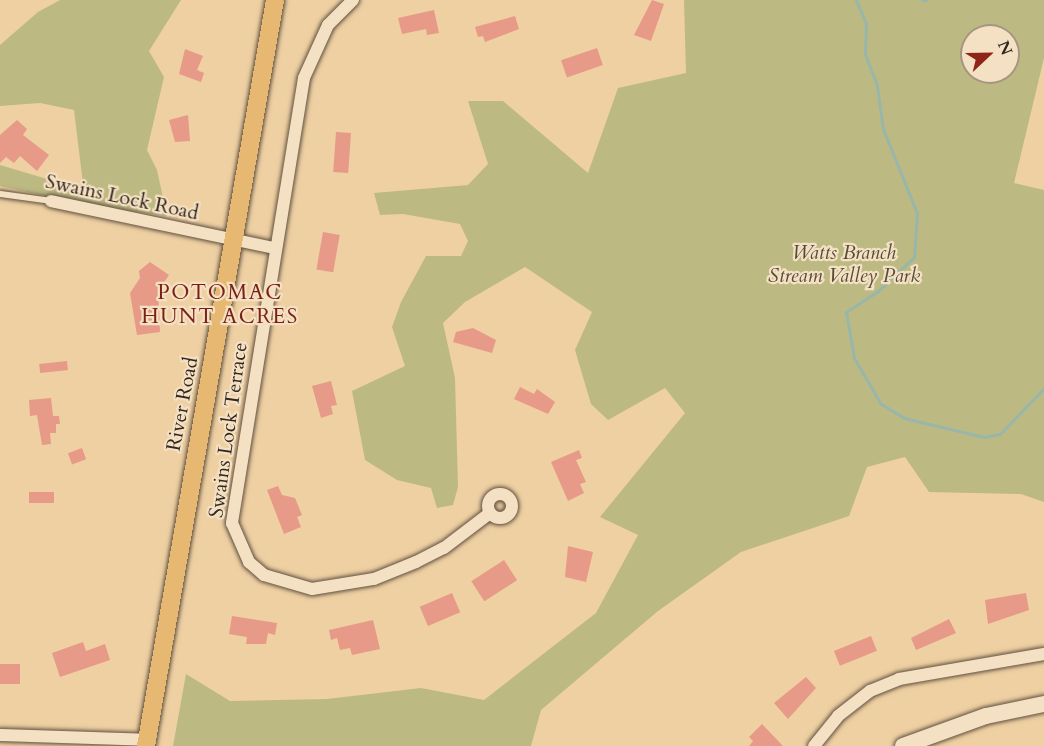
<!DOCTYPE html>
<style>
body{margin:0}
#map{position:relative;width:1044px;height:746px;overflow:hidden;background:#eed0a2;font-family:Cardo,serif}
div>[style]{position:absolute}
.green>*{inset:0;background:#bcba82}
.stream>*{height:3px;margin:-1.5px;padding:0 1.5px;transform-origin:1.5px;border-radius:1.5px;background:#99b6aa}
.building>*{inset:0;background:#e79a87;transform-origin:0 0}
.roads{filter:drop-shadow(0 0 2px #615040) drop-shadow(0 0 2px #615040)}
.lane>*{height:6px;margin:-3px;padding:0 3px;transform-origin:3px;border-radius:3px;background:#f4e0c3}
.street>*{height:12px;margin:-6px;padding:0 6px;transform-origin:6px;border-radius:6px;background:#f4e0c3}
.street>.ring{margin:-6px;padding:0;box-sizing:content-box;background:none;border:12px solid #f4e0c3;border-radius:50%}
.secondary>*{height:16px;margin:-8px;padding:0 8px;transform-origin:8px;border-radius:8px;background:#f4e0c3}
.primary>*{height:18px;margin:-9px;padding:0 9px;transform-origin:9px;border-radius:9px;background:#e7b871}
span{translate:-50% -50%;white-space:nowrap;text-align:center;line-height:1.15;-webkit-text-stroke:4.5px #f4e0c3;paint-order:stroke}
.street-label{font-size:20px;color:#32261f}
.park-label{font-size:20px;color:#544b38;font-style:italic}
.neighbourhood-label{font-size:21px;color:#7a1f14;letter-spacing:1.5px}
.north{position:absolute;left:960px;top:24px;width:60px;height:60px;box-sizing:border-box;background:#f4e0c3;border:2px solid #a69681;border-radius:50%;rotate:68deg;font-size:16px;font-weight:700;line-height:24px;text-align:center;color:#32261f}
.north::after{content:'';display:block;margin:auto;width:21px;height:27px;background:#8f2418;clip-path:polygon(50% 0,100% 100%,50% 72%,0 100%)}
</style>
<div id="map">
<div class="green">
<div style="clip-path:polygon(60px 0,181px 0,149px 51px,164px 77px,147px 150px,157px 170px,167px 216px,93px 206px,0 186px,0 165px,67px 185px,83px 184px,74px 110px,40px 103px,0 106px,0 45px,38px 12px)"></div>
<div style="clip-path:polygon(evenodd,684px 0,1044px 0,1044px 58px,1014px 183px,1044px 190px,1044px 502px,1021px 494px,929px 492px,905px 457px,867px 467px,849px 516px,741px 552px,658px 611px,541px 710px,531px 746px,173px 746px,186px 674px,230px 701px,327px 699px,421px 688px,484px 700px,596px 613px,638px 535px,600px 517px,685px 413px,665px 388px,608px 420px,591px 404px,575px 350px,592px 312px,525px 267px,465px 302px,443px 323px,455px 378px,458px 487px,453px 505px,437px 508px,431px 488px,397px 480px,365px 460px,352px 391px,405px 366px,392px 327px,401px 302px,426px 256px,461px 256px,468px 241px,460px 224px,403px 214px,380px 215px,374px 193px,468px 185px,488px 164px,468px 101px,503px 101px,588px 173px,618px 88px,686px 73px,684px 0,972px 36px,1008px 36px,1008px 72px,972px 72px,972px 36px)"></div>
</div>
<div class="stream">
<div style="left:856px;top:0;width:26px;rotate:67deg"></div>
<div style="left:866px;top:24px;width:30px;rotate:92deg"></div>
<div style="left:865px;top:54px;width:34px;rotate:69deg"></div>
<div style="left:877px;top:86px;width:43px;rotate:82.1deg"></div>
<div style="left:883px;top:129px;width:91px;rotate:68deg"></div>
<div style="left:917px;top:213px;width:44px;rotate:93.9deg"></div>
<div style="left:914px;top:257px;width:50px;rotate:136.6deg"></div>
<div style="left:878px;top:291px;width:38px;rotate:147deg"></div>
<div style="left:846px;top:312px;width:47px;rotate:80.1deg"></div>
<div style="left:854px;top:358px;width:53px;rotate:59.6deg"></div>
<div style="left:881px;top:404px;width:27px;rotate:31deg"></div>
<div style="left:904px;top:418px;width:82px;rotate:13.4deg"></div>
<div style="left:984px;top:437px;width:16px;rotate:-11deg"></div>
<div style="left:1000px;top:434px;width:64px;rotate:-46.3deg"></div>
<div style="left:922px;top:0;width:4px"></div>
</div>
<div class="building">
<div style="clip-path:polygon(652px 0,664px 4px,651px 41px,634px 35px)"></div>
<div style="clip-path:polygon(434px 10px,439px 33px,427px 35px,426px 29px,402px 34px,398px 18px)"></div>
<div style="clip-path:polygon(515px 16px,519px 29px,485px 42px,483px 36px,478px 37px,475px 27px)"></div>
<div style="left:597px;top:48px;width:18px;height:38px;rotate:71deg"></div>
<div style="clip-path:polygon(185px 49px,203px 56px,197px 70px,204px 73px,201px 82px,179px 74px)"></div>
<div style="clip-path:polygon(188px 115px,190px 141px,175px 142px,169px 120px)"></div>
<div style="clip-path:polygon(17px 120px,27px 129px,23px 135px,49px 155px,37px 171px,20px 156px,14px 163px,6px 157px,0 163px,0 135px)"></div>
<div style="left:336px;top:132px;width:15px;height:40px;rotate:4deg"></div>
<div style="left:323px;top:232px;width:17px;height:38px;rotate:10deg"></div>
<div style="clip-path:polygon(150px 262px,169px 275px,158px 291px,160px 332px,137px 335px,130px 293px,140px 278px,139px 271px)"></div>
<div style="clip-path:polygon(473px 328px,496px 340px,492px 353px,453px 342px,456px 332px)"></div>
<div style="left:67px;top:361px;width:9px;height:28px;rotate:84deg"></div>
<div style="clip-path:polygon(331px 381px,337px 405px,331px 406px,333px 414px,321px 418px,312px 386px)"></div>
<div style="clip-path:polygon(520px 387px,534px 394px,537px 389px,555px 402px,548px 414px,514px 399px)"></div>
<div style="clip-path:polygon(51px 398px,53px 416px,59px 416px,60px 424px,56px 424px,56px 433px,50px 433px,51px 444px,42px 445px,37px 415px,30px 416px,29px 400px)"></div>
<div style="left:82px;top:448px;width:12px;height:15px;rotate:70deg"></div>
<div style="clip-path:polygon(579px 450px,582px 458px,576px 460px,586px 482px,580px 484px,584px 493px,568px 501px,551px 462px)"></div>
<div style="clip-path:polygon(278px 486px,282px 495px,295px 498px,302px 515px,297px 517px,301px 527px,284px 534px,267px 490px)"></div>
<div style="left:29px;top:492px;width:25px;height:11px"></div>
<div style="clip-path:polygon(568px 546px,593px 552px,586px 582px,565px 577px)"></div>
<div style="left:504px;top:560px;width:24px;height:39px;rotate:57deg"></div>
<div style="left:452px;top:593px;width:21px;height:35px;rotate:67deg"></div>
<div style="clip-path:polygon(1026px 593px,1029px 610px,988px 624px,985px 600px)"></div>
<div style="clip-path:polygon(232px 616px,277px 623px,275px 635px,268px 633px,266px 644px,246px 644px,247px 637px,229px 634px)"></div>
<div style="clip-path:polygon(949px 619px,956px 633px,916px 650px,911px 638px)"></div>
<div style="clip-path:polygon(373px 620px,380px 649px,352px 655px,350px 648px,340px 650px,337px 638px,331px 640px,329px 630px)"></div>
<div style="left:871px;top:636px;width:16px;height:40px;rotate:68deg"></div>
<div style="clip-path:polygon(83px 642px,86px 651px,105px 644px,110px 660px,60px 677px,52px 653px)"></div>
<div style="left:0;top:664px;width:20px;height:20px"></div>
<div style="clip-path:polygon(806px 677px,816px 688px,788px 719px,774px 703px)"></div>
<div style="clip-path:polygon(762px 724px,783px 746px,749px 746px,753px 741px,749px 737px)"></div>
</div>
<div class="roads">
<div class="lane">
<div style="left:0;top:194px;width:51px;rotate:7.8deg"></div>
</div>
<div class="street">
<div style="left:353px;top:0;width:35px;rotate:135deg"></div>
<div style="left:328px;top:25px;width:58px;rotate:114.4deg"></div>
<div style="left:304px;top:78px;width:451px;rotate:99.2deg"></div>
<div style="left:232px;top:523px;width:43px;rotate:66.4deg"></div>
<div style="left:249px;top:562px;width:20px;rotate:41deg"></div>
<div style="left:264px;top:575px;width:50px;rotate:16.3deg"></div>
<div style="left:312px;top:589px;width:63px;rotate:-9.2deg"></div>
<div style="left:374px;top:579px;width:45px;rotate:-22deg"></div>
<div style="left:416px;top:562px;width:31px;rotate:-27deg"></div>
<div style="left:444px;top:548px;width:58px;rotate:-37.3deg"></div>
<div style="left:51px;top:201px;width:228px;rotate:11.9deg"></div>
<div class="ring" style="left:488px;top:494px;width:12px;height:12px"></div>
<div style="left:0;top:735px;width:147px;rotate:1.9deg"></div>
<div style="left:814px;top:746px;width:38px;rotate:-51deg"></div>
<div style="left:838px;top:716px;width:41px;rotate:-38deg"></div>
<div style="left:870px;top:691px;width:31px;rotate:-22deg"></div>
<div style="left:899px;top:679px;width:147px;rotate:-9.8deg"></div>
</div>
<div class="secondary">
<div style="left:903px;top:746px;width:88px;rotate:-19.9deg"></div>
<div style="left:986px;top:716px;width:59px;rotate:-11.7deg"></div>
</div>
<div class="primary">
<div style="left:146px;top:746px;width:757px;rotate:-80.19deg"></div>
</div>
</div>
<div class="street-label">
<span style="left:122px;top:197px;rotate:12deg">Swains Lock Road</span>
<span style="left:182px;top:404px;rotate:-79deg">River Road</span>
<span style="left:228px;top:430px;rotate:-82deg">Swains Lock Terrace</span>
</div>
<div class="park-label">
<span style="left:844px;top:264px">Watts Branch<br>Stream Valley Park</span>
</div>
<div class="neighbourhood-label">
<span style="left:220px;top:305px">POTOMAC<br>HUNT ACRES</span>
</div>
<div class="north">N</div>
</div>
